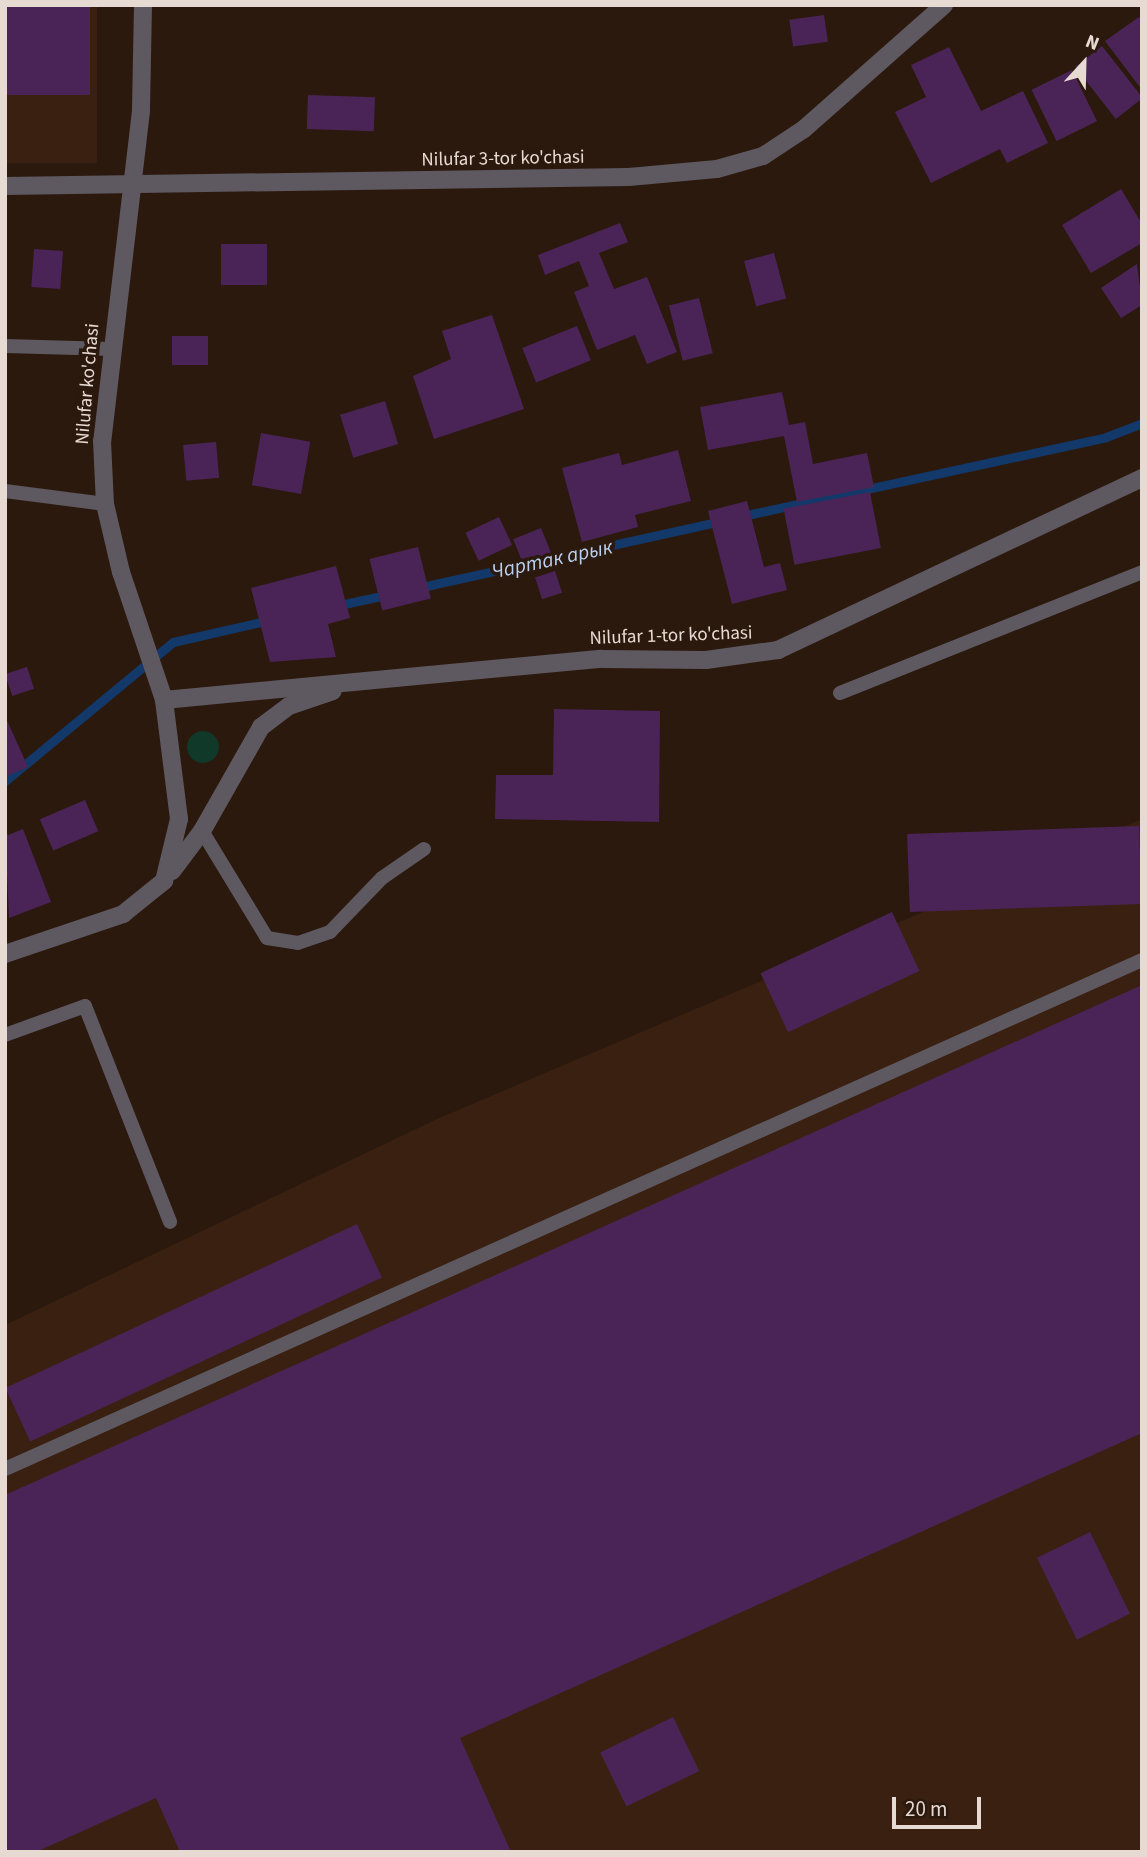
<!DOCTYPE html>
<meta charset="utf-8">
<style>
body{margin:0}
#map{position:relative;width:1147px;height:1857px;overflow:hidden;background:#2b190d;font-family:"Source Sans 3",sans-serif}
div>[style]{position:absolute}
.built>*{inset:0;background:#392010;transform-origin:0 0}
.green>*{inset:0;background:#113929}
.round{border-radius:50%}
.stream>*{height:9px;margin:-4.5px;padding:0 4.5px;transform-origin:4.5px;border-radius:4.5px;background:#13396a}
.building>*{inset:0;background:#4b2457;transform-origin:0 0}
.service>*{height:14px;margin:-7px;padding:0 7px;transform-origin:7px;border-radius:7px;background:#5e5861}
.minor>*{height:18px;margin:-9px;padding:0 9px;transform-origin:9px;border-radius:9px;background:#5e5861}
.tertiary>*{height:18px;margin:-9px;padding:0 9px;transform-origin:9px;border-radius:9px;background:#5e5861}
span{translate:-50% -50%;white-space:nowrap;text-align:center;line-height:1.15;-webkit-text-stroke:7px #2b190d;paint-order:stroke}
.street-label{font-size:19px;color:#e7dad2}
.water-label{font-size:21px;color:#bad0f0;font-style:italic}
.frame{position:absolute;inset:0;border:7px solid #e7dad2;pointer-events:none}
.north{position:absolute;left:1049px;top:28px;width:70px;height:70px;-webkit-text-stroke:5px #2b190d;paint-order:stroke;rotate:22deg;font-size:19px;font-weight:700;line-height:28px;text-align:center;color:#e7dad2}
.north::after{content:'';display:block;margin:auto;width:24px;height:32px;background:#e7dad2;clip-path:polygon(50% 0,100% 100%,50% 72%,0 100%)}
.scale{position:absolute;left:892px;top:1797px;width:89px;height:32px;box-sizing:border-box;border:4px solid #e7dad2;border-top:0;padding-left:9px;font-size:21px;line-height:24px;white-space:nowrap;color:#e7dad2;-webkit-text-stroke:5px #2b190d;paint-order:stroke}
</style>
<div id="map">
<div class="built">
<div style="left:5px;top:5px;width:92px;height:158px"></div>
<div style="clip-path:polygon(1142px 819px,1142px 1852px,5px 1852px,5px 1325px,437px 1119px)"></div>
</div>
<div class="green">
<div class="round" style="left:187px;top:731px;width:32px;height:32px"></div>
</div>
<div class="stream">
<div style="left:742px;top:516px;width:372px;rotate:-12.2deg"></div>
<div style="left:1106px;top:437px;width:39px;rotate:-21deg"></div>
<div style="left:417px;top:588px;width:311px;rotate:-12.4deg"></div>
<div style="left:335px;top:606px;width:56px;rotate:-12.3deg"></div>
<div style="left:5px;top:781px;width:218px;rotate:-39.6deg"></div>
<div style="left:173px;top:642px;width:99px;rotate:-12.8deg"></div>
</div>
<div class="building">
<div style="left:5px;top:5px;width:85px;height:90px"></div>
<div style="left:824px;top:15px;width:27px;height:35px;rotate:82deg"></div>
<div style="clip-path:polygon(1139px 17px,1142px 21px,1142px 90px,1105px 41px)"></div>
<div style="left:1102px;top:46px;width:66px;height:34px;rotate:52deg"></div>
<div style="clip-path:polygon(949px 47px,981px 111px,1023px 91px,1048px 143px,1007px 163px,1000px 149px,931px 183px,895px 112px,926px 97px,911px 65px)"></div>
<div style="left:1072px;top:70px;width:57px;height:45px;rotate:64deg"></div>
<div style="left:308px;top:95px;width:67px;height:34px;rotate:2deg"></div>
<div style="clip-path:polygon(1121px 189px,1142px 224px,1142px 243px,1091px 273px,1062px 225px)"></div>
<div style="clip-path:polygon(620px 223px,628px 242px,599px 253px,614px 289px,647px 277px,677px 352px,647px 364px,635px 335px,597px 350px,574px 292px,589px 286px,579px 261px,545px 275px,538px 255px)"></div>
<div style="left:221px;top:244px;width:46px;height:41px"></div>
<div style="left:34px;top:249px;width:29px;height:38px;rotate:4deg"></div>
<div style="left:774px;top:253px;width:47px;height:31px;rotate:75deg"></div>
<div style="clip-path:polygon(1137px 264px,1142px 305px,1121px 318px,1101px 288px)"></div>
<div style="left:699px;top:298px;width:57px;height:31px;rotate:76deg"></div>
<div style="clip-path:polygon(492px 315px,524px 409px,434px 439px,413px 376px,451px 359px,442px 331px)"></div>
<div style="left:577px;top:326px;width:37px;height:59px;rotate:68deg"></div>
<div style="left:172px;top:336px;width:36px;height:29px"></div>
<div style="clip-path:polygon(782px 392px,789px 425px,805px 422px,813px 464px,867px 453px,874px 487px,797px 502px,784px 436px,708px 450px,700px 407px)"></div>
<div style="left:385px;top:401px;width:45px;height:47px;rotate:73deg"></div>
<div style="left:261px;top:433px;width:50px;height:53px;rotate:10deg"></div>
<div style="left:216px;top:442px;width:36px;height:33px;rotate:85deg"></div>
<div style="clip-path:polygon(678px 450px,691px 501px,635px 515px,638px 527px,582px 542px,562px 468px,619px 453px,622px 465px)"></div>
<div style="left:870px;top:492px;width:57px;height:88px;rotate:79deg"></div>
<div style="clip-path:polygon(747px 501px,764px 567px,780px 563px,787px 590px,732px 604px,708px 511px)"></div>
<div style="left:499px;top:517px;width:31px;height:37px;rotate:65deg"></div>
<div style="left:541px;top:528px;width:35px;height:30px;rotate:68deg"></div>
<div style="left:418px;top:547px;width:53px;height:50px;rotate:76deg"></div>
<div style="clip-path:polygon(336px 566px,350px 618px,328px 624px,336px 657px,270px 662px,251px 588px)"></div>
<div style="left:555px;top:571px;width:23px;height:21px;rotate:72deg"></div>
<div style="left:27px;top:667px;width:23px;height:23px;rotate:72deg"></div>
<div style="clip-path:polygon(554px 709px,660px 711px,659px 822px,495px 819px,496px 775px,553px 775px)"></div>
<div style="clip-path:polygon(5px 716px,28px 767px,5px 777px)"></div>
<div style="left:85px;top:800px;width:34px;height:49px;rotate:67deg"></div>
<div style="left:1139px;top:826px;width:78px;height:232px;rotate:88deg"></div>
<div style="clip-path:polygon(5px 829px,8px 835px,23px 829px,51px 902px,9px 918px)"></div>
<div style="left:892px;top:912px;width:65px;height:145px;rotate:65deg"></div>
<div style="clip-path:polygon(1142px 985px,1142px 1433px,460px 1738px,511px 1852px,180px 1852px,156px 1798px,36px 1852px,5px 1852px,5px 1495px)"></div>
<div style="left:357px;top:1224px;width:59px;height:388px;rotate:65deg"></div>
<div style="left:1090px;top:1532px;width:91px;height:59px;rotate:64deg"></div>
<div style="left:673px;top:1717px;width:60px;height:81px;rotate:64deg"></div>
</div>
<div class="service">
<div style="left:5px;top:346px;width:107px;rotate:1.6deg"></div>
<div style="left:5px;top:491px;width:101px;rotate:7.4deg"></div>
<div style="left:840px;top:693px;width:325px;rotate:-21.8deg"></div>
<div style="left:202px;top:831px;width:125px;rotate:58.7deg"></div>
<div style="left:267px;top:938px;width:31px;rotate:9deg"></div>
<div style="left:298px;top:943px;width:34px;rotate:-19deg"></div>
<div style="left:330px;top:932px;width:75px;rotate:-46.1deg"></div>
<div style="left:382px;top:878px;width:51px;rotate:-34.6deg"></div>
<div style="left:5px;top:1035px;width:85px;rotate:-19.9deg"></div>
<div style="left:85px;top:1006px;width:232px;rotate:68.5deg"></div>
<div style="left:5px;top:1469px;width:1246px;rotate:-24.12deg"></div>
</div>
<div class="minor">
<div style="left:143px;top:5px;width:106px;rotate:91.1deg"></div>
<div style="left:141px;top:111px;width:332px;rotate:96.7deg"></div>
<div style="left:102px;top:441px;width:63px;rotate:87.3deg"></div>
<div style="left:105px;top:504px;width:70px;rotate:76.8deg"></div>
<div style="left:121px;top:572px;width:135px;rotate:71.4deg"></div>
<div style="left:5px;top:186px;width:624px;rotate:-0.83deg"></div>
<div style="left:629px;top:177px;width:88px;rotate:-5.2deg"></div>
<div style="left:717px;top:169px;width:48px;rotate:-15.8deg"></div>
<div style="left:763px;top:156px;width:49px;rotate:-33.4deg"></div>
<div style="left:804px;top:129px;width:187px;rotate:-41.5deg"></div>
</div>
<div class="tertiary">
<div style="left:172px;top:871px;width:50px;rotate:-53.1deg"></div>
<div style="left:202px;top:831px;width:120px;rotate:-60.4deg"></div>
<div style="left:261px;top:727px;width:35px;rotate:-37deg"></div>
<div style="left:289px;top:706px;width:46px;rotate:-18.8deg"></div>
<div style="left:5px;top:954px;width:125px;rotate:-18.7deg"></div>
<div style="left:123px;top:914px;width:53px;rotate:-38.8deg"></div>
<div style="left:164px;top:881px;width:64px;rotate:-76.4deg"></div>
<div style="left:179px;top:819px;width:120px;rotate:-97.2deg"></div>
<div style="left:164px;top:700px;width:439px;rotate:-5.4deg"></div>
<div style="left:601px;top:659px;width:105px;rotate:0.5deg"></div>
<div style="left:706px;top:660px;width:73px;rotate:-7.9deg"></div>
<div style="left:778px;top:650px;width:403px;rotate:-25.3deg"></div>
</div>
<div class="street-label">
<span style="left:503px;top:159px;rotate:-1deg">Nilufar 3-tor ko'chasi</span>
<span style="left:88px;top:384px;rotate:-85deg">Nilufar ko'chasi</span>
<span style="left:671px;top:636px;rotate:-2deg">Nilufar 1-tor ko'chasi</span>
</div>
<div class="water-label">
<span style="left:552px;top:559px;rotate:-12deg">Чартак арык</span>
</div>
<div class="frame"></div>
<div class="north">N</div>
<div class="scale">20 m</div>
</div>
